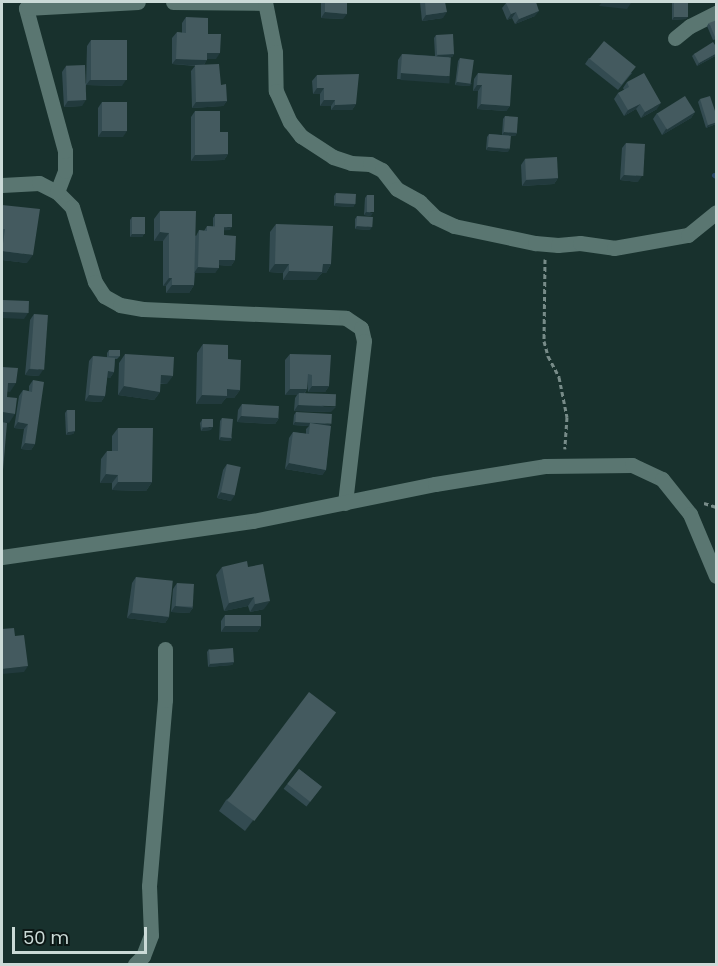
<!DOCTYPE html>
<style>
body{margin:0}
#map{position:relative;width:718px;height:966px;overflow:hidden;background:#18312d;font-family:Poppins,sans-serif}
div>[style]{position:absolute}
.stream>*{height:5px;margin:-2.5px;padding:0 2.5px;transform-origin:2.5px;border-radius:2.5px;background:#294768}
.path>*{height:3px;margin-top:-1.5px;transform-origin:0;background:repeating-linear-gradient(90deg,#788c89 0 4.5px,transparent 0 7.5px)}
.minor>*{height:15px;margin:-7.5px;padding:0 7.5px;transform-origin:7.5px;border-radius:7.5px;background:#5a7671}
.wall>*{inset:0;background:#334b51;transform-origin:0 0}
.shaded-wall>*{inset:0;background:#223a3d;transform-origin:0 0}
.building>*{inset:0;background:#445a5f;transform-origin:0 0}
span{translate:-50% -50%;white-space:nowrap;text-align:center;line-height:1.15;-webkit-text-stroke:6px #0c1715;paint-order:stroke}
.frame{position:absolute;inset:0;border:3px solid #cbdad7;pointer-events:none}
.scale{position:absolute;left:12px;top:927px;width:135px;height:27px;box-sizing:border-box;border:3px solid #cbdad7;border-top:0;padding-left:8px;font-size:18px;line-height:21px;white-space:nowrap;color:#cbdad7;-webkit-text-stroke:4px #0c1715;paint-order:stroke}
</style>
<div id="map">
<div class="stream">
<div style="left:714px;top:175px;width:2px;rotate:27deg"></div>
</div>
<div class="path">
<div style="left:545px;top:259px;width:82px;rotate:90.7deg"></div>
<div style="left:544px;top:341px;width:16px;rotate:75deg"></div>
<div style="left:548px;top:356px;width:24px;rotate:62deg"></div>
<div style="left:559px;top:377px;width:41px;rotate:78.7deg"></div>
<div style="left:567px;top:417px;width:32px;rotate:94deg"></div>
<div style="left:704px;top:503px;width:13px;rotate:18deg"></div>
</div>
<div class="minor">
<div style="left:173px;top:2px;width:92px;rotate:0.6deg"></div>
<div style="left:265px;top:2px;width:51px;rotate:78.7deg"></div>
<div style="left:275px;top:52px;width:39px;rotate:89deg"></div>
<div style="left:276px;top:91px;width:34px;rotate:66deg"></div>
<div style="left:290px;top:122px;width:18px;rotate:52deg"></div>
<div style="left:301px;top:136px;width:38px;rotate:33deg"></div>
<div style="left:333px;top:157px;width:19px;rotate:18deg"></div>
<div style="left:351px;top:163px;width:19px;rotate:3deg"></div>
<div style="left:370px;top:164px;width:13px;rotate:27deg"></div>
<div style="left:382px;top:170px;width:24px;rotate:52deg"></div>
<div style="left:397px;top:189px;width:26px;rotate:29deg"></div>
<div style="left:420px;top:202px;width:21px;rotate:45deg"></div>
<div style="left:435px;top:217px;width:21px;rotate:25deg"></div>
<div style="left:454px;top:226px;width:83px;rotate:11.9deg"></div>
<div style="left:535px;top:243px;width:23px;rotate:5deg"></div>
<div style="left:558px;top:245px;width:22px;rotate:-5deg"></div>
<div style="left:580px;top:243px;width:34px;rotate:8deg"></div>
<div style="left:614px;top:248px;width:75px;rotate:-10deg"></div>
<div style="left:688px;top:235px;width:36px;rotate:-39deg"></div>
<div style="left:675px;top:38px;width:19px;rotate:-39deg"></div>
<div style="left:690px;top:26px;width:29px;rotate:-27deg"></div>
<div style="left:2px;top:185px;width:37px;rotate:-3deg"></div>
<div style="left:39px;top:183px;width:20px;rotate:27deg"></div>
<div style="left:57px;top:192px;width:21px;rotate:45deg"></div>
<div style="left:72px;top:207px;width:78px;rotate:73deg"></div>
<div style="left:95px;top:282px;width:17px;rotate:57deg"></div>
<div style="left:104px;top:296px;width:18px;rotate:29deg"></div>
<div style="left:120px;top:305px;width:23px;rotate:10deg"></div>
<div style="left:143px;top:309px;width:203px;rotate:2.5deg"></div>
<div style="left:346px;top:318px;width:18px;rotate:34deg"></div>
<div style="left:361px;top:328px;width:13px;rotate:77deg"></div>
<div style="left:364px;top:341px;width:163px;rotate:96.7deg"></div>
<div style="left:57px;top:192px;width:22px;rotate:-69deg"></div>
<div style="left:65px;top:171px;width:20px;rotate:-90deg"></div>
<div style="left:65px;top:151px;width:148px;rotate:-105.3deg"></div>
<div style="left:26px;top:8px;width:112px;rotate:-3.1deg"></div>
<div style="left:2px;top:557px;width:254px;rotate:-8.2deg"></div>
<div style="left:253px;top:521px;width:186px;rotate:-11.5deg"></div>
<div style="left:435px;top:484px;width:111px;rotate:-9.3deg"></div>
<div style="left:545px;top:466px;width:87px;rotate:-0.7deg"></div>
<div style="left:632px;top:465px;width:33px;rotate:25deg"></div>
<div style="left:662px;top:479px;width:45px;rotate:51.3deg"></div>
<div style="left:690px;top:514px;width:67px;rotate:67.2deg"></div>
<div style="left:135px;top:964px;width:11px;rotate:-45deg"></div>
<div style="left:143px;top:956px;width:22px;rotate:-69deg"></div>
<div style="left:151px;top:935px;width:49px;rotate:-92.3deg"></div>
<div style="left:149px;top:886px;width:187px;rotate:-85.1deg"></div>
<div style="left:165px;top:700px;width:51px;rotate:-90deg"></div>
</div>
<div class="wall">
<div style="clip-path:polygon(309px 2px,347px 2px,343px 19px,321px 18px,321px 3px,309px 3px)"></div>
<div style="clip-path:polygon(420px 2px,445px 2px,443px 18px,422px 21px)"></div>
<div style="clip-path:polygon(506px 2px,536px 2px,535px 16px,515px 24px,512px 18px,507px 20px,502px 8px,506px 3px)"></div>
<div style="clip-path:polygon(672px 2px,688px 2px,686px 19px,672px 20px)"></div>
<div style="clip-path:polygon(186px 17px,208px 34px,216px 59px,207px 59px,204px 65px,221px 85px,227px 101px,223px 106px,192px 108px,191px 71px,195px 66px,172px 64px,172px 38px,177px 32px,182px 33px,182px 23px)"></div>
<div style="clip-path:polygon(709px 23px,717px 39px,713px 40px,707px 26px)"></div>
<div style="clip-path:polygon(436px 35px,454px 54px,452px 57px,449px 57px,446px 82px,397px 79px,398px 60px,402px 54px,435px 56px,434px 38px)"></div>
<div style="clip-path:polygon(91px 40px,122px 86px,86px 85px,82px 106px,64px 107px,62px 72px,66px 66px,86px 84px,87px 46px)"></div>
<div style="clip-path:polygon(717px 44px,717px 55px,697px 66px,692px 56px,694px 54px,715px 46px)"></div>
<div style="clip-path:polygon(460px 58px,470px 86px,455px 85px,458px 61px)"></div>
<div style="clip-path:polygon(589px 58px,632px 73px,618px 90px,585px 64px)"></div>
<div style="clip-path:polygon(478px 73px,510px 106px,506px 111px,477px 109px,478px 91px,473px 91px,474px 79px)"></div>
<div style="clip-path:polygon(317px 75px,356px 104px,352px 110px,331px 110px,331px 106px,320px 106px,320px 94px,313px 94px,312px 81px)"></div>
<div style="clip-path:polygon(627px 82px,657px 109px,641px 118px,636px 109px,624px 116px,614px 99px,618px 93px,624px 90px,623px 88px)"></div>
<div style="clip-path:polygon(700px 99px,717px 117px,716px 124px,706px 128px,698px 102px)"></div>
<div style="clip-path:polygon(102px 102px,123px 137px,98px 137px,98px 108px)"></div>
<div style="clip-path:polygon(195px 111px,220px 132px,228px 154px,224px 160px,191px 161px,191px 117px)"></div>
<div style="clip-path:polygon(695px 112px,691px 118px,662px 135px,653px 119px,657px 113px)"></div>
<div style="clip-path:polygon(505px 116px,517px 133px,515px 136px,504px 136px,508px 152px,486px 150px,487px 137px,489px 134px,502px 135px,503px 119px)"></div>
<div style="clip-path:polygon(626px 143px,638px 182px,620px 180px,622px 148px)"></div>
<div style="clip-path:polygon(525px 159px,558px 178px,554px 184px,522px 186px,521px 165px)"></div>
<div style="clip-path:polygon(336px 193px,355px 204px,353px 207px,334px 206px,334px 196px)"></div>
<div style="clip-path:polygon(367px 195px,371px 216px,364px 215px,365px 198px)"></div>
<div style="clip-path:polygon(2px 205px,27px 263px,2px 260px)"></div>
<div style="clip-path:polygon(160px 211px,196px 236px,199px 230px,204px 231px,207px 226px,213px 227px,213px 218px,215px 215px,230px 230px,224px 230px,224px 235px,235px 260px,231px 266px,219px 265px,215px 273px,195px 273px,194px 285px,189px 293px,166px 293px,166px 286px,163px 286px,163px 241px,154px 241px,154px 219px)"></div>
<div style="clip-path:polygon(357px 216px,370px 230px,355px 229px,355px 219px)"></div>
<div style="clip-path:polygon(132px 217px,144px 234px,142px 237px,130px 237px,130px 220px)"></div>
<div style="clip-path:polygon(276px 224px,331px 264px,326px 273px,322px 273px,316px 280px,283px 280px,283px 273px,269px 272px,270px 232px)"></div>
<div style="clip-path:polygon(34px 314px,39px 376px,25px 375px,30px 320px)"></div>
<div style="clip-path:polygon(203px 344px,228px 359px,240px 390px,234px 398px,226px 398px,221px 404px,196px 404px,197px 353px)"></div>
<div style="clip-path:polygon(109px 350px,120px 356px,117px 359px,115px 359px,114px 372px,110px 378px,107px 377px,105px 396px,101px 402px,85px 401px,89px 361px,93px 356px,107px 357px,107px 353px)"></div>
<div style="clip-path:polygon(125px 354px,167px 384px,160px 384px,160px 392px,154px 400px,118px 395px,119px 363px)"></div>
<div style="clip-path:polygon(290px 354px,329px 386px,325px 392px,308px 392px,307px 380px,307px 389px,305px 393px,331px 412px,294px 411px,295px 398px,297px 395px,285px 395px,285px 360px)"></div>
<div style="clip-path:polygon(33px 380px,35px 444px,31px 450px,21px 449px,24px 429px,14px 428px,19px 396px,23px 390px,29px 391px,29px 386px)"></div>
<div style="clip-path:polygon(242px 404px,279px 418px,275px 424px,237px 422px,238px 410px)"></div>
<div style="clip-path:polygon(67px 410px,75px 431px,73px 434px,66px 435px,65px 413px)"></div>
<div style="clip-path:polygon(296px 412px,330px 425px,326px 470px,322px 475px,285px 469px,289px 438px,293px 432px,306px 434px,306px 429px,309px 426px,293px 425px,294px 415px)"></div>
<div style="clip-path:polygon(222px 418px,232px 438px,230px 441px,219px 440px,220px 421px)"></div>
<div style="clip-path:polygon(202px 420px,211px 430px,201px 431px,200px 423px)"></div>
<div style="clip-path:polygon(118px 428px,152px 482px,146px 491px,112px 490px,112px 483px,100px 483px,101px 459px,107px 451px,112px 451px,112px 436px)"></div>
<div style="clip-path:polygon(227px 464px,231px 501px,217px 498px,223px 470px)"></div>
<div style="clip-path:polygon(222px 567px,248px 567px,264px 609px,250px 612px,248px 606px,224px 611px,216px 575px)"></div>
<div style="clip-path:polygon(136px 577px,169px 617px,165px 623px,127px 618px,132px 583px)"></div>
<div style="clip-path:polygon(177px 583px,193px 608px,189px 613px,171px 612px,173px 589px)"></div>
<div style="clip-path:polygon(225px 615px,261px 626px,257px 632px,221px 632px,221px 621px)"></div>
<div style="clip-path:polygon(209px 649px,234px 662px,232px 665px,208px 667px,207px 652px)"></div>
<div style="clip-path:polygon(328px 723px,245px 831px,219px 811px,226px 800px)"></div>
<div style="left:299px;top:769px;width:29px;height:25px;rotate:38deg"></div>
</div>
<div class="shaded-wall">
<div style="clip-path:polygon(310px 2px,322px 2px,321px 3px,309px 3px)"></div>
<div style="clip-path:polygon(602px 2px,615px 2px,631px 3px,627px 9px,599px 6px)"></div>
<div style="clip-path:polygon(539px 11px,535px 16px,515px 24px,519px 19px)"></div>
<div style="clip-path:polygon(325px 12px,347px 14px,343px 19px,321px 18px)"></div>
<div style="clip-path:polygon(447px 12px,443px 18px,422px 21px,426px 15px)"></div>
<div style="clip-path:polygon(516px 12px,512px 18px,507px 20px,511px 14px)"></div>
<div style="clip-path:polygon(674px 17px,688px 17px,686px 19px,672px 20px)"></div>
<div style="clip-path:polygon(207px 53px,220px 53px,216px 59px,203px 59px)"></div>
<div style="clip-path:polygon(717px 53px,717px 55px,697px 66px,699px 63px)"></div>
<div style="clip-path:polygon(454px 54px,452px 57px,435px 58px,438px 55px)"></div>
<div style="clip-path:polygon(176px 59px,207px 60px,203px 66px,172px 64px)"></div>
<div style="left:401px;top:73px;width:49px;height:7px;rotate:4deg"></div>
<div style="clip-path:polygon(90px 80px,126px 80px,122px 86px,86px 85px)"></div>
<div style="clip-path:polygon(457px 82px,472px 83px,470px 86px,455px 85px)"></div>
<div style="clip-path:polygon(477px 85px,482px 85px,478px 91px,473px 91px)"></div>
<div style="clip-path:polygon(317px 88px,324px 88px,320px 94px,313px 94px)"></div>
<div style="clip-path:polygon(86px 100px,82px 106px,64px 107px,68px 101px)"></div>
<div style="clip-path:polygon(324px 100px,335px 100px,331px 106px,320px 106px)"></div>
<div style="clip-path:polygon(227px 101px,223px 106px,192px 108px,196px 102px)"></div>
<div style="clip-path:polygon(661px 103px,657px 109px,641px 118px,645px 112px)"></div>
<div style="clip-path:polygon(356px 104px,352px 110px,331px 110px,335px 105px)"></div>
<div style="clip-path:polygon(481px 104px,510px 106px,506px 111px,477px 109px)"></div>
<div style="clip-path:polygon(640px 104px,636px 109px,624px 116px,628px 110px)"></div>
<div style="clip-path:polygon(695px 112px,691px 118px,662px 135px,666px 129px)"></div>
<div style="clip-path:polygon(717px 122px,716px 124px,706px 128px,708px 125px)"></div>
<div style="clip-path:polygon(102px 131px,127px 131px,123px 137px,98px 137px)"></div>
<div style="clip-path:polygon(504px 132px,517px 133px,515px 136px,502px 135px)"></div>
<div style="clip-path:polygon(488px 147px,510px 149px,508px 152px,486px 150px)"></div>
<div style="clip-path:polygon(228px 154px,224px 160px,191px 161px,195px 155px)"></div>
<div style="clip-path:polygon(624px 175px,642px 176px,638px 182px,620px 180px)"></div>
<div style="clip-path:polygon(558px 178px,554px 184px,522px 186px,526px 180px)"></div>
<div style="clip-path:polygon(336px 203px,355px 204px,353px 207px,334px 206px)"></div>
<div style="clip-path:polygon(366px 212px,373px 213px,371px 216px,364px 215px)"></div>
<div style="clip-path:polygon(357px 226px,372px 227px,370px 230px,355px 229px)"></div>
<div style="clip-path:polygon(232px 227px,230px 230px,213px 231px,215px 228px)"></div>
<div style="clip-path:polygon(160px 232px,169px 233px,163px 241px,154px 241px)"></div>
<div style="clip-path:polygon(132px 234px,144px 234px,142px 237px,130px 237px)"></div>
<div style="clip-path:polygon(2px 251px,33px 255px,27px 263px,2px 260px)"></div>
<div style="clip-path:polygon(219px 260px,235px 260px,231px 266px,215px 265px)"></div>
<div style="clip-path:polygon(275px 264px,289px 264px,283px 273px,269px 272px)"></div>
<div style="clip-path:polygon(323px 264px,331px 264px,326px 273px,322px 273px,316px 280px,283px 280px,289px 271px)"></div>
<div style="clip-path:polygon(198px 267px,219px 268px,215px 273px,194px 273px)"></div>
<div style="clip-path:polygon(169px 278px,172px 278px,166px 286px,163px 286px)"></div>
<div style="clip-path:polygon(172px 285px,194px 285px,189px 293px,166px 293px)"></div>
<div style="clip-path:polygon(2px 312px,28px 313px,24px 319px,2px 318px)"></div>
<div style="clip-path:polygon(29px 369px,43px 370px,39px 376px,25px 375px)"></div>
<div style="clip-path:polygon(108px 371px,114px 372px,110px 378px,104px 377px)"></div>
<div style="clip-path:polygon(161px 375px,173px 376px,167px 384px,155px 383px)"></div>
<div style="clip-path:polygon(8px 383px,16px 383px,10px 392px,2px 391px)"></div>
<div style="clip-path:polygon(124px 386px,160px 392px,154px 400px,118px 395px)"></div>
<div style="clip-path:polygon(312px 386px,329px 386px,325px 392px,308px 392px)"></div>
<div style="clip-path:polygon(227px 389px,240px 390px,234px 398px,226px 398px,221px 404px,196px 404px,202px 395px)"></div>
<div style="clip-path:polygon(290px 389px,307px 389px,303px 395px,299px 393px,297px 395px,285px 395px)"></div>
<div style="clip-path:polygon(89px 395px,105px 396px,101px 402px,85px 401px)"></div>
<div style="clip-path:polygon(298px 405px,336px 407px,331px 412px,294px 411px)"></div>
<div style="clip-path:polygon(2px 412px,15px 414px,9px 423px,2px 422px)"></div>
<div style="clip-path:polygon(241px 416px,279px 418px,275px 424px,237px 422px)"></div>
<div style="clip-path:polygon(18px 422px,28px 424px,24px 429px,14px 428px)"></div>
<div style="clip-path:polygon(295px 422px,331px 424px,329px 427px,310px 423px,309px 426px,293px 425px)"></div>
<div style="clip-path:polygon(213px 427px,211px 430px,201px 431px,203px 428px)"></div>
<div style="clip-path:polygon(75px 431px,73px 434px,66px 435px,68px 432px)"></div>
<div style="clip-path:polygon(221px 437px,232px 438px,230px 441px,219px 440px)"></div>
<div style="clip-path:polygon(25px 443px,35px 444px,31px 450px,21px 449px)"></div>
<div style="clip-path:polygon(289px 463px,326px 470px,322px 475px,285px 469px)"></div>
<div style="clip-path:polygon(106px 474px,118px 475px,112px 483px,100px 483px)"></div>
<div style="clip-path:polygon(118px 482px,152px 482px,146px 491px,112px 490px)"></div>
<div style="clip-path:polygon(221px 492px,235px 495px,231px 501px,217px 498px)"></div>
<div style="clip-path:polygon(254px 597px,248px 606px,224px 611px,229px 603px)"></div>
<div style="clip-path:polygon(270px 601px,264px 609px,250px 612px,255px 604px)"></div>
<div style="clip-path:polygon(175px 606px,193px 608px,189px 613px,171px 612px)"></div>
<div style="clip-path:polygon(131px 613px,169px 617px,165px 623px,127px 618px)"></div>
<div style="clip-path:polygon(225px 626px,261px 626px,257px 632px,221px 632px)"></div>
<div style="clip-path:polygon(234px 662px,232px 665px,208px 667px,210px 664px)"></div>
<div style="clip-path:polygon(28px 666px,24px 672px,2px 674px,2px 669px)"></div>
<div style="clip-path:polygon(336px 712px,328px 723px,245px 831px,253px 820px)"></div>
</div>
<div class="building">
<div style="clip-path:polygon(325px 2px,347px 2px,347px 14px,325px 12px)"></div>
<div style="clip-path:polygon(425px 2px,445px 2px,447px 12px,426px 15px)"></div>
<div style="clip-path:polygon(509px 2px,536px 2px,539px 11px,519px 19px,516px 12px,511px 14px,506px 3px)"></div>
<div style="left:674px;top:2px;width:14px;height:15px"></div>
<div style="clip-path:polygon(186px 17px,208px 18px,208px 34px,221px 34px,220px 53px,207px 53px,207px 60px,176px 59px,177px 32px,186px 33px)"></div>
<div style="clip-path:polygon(717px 20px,717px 37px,715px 37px,709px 23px)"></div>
<div style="left:453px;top:34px;width:20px;height:17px;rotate:87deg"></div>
<div style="left:91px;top:40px;width:36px;height:40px"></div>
<div style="left:604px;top:41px;width:41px;height:23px;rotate:39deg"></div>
<div style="clip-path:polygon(713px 42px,717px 48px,717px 53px,699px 63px,694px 54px)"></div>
<div style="left:402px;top:54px;width:49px;height:19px;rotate:4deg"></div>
<div style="left:460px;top:58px;width:14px;height:24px;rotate:8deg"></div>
<div style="clip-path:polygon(219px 64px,221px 85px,226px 84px,227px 101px,196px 102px,195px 65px)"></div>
<div style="left:85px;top:65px;width:35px;height:19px;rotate:88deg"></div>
<div style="clip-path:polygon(478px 73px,512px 75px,510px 106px,481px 104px,482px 85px,477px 85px)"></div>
<div style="clip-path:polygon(644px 73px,661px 103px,645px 112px,640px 104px,628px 110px,618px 93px,629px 87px,627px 82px)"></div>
<div style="clip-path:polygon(359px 74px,356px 104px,335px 105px,335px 100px,324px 100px,324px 88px,317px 88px,317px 75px)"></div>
<div style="left:685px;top:96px;width:19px;height:33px;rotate:58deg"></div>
<div style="clip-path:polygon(710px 96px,717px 117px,717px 122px,708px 125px,700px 99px)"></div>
<div style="left:102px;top:102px;width:25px;height:29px"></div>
<div style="clip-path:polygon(195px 111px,220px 111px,220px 132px,228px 132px,228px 154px,195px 155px)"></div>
<div style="left:505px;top:116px;width:13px;height:16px;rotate:4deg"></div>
<div style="left:489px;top:134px;width:22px;height:13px;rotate:5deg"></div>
<div style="left:626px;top:143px;width:19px;height:32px;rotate:3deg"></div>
<div style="left:557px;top:157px;width:21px;height:32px;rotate:87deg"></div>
<div style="left:336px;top:193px;width:20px;height:10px;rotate:3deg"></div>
<div style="left:367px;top:195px;width:7px;height:17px"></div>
<div style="clip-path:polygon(2px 205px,40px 209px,33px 255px,2px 251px,5px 229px,2px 229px)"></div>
<div style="clip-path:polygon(160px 211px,196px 211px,194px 285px,172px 285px,172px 278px,169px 278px,169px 233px,160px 232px)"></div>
<div style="left:232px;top:214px;width:13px;height:17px;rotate:90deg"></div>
<div style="left:357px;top:216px;width:16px;height:10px;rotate:4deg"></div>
<div style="left:132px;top:217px;width:13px;height:17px"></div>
<div style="clip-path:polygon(276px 224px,333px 226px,331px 264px,323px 264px,322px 272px,289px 271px,289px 264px,275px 264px)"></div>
<div style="clip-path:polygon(207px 226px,224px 227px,224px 235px,236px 236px,235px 260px,219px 260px,219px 268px,198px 267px,199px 230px,207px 231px)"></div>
<div style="left:2px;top:300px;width:27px;height:12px;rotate:2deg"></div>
<div style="left:34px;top:314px;width:14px;height:55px;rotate:4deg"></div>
<div style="clip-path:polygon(203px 344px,228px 345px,228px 359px,241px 360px,240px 390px,227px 389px,227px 396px,202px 395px)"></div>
<div style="left:109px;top:350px;width:11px;height:6px"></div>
<div style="clip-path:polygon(125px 354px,174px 357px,173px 376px,161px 375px,160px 392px,124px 386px)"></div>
<div style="clip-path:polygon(290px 354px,331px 355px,329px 386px,312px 386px,312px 375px,308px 374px,307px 389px,290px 389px)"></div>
<div style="clip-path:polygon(93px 356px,115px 358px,114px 372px,108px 371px,105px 396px,89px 395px)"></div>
<div style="clip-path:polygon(2px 367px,18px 368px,16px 383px,8px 383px,7px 397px,17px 398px,15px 414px,2px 412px)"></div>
<div style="clip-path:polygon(33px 380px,44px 382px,35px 444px,25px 443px,28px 424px,18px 422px,23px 390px,32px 392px)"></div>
<div style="left:299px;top:393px;width:37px;height:12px;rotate:2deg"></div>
<div style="left:242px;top:404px;width:37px;height:12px;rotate:3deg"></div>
<div style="clip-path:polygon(67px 410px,75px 410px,75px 431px,68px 432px)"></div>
<div style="left:296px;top:412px;width:36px;height:10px;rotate:3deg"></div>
<div style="left:222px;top:418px;width:11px;height:19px;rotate:5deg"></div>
<div style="left:213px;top:419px;width:8px;height:11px;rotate:90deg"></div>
<div style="clip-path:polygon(2px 422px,7px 423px,3px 470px,2px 470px)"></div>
<div style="clip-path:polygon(310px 423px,331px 426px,326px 470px,289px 463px,293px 432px,309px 434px)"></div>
<div style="clip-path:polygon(118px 428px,153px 428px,152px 482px,118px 482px,118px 475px,106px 474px,107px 451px,118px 451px)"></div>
<div style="left:227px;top:464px;width:14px;height:29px;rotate:12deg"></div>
<div style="clip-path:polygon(247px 561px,248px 567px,263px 564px,270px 601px,255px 604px,254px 597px,229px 603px,222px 567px)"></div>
<div style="left:136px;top:577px;width:37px;height:36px;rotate:6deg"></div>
<div style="left:177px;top:583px;width:17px;height:23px;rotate:3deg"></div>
<div style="left:225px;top:615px;width:36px;height:11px"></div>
<div style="clip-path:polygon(14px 628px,15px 636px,24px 635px,28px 666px,2px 669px,2px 629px)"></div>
<div style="left:233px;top:648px;width:14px;height:24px;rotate:86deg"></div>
<div style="left:309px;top:692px;width:34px;height:136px;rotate:37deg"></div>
<div style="left:299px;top:769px;width:29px;height:19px;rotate:38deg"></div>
</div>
<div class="frame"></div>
<div class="scale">50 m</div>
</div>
